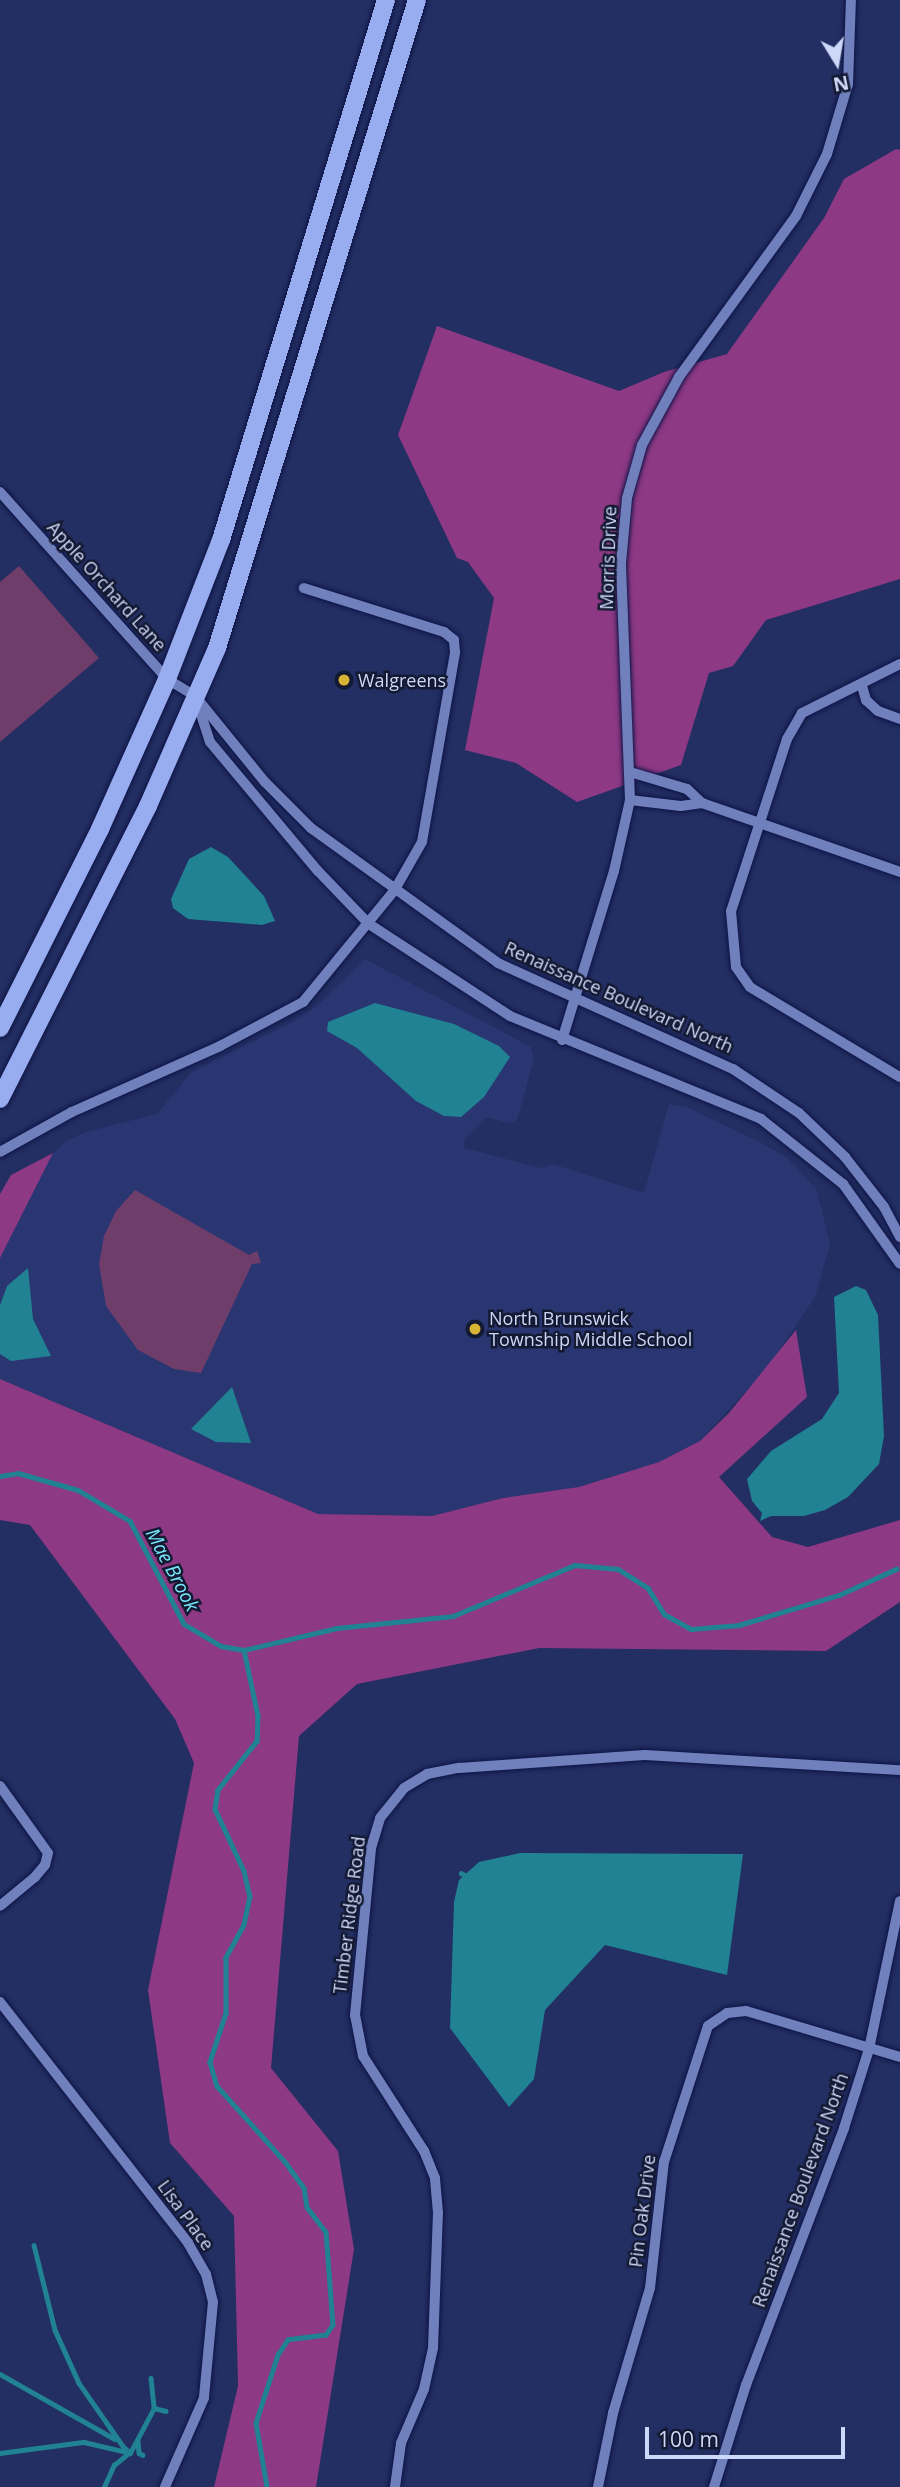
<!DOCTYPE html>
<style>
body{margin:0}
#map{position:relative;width:900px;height:2487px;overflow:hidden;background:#232e62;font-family:"Open Sans",sans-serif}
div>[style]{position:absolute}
.built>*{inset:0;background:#2a3672}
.green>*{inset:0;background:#6f3d69}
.forest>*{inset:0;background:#8d3984}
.water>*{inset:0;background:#208292}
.stream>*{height:4.5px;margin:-2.25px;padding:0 2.25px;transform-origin:2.25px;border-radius:2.25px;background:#208292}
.roads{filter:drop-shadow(0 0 2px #0e1345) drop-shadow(0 0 2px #0e1345)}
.minor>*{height:10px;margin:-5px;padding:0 5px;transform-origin:5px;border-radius:5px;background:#6f80bc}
.trunk>*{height:18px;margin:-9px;padding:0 9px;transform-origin:9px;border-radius:9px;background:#98acf0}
.dots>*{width:19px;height:19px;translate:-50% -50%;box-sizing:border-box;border:4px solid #131931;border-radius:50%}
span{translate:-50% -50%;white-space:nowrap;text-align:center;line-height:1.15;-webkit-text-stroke:5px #131931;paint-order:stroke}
.street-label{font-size:18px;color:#cdd7f8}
.poi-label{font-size:18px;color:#cdd7f8}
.left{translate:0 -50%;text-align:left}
.water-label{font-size:19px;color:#77e7fc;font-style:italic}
.north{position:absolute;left:802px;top:28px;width:70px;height:70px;-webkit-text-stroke:5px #131931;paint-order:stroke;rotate:169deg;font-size:19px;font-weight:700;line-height:28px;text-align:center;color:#cdd7f8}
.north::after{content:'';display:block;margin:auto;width:24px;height:32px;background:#cdd7f8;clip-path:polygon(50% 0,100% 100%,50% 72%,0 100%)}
.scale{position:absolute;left:645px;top:2427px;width:200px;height:32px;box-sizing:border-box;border:4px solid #cdd7f8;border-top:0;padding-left:9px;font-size:21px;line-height:24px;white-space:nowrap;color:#cdd7f8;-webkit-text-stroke:5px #131931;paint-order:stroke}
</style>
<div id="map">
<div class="built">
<div style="clip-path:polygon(365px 959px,531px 1047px,534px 1059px,517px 1120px,509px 1123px,486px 1117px,465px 1138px,464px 1148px,541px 1168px,553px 1164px,644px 1193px,669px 1104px,689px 1108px,761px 1143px,786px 1157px,817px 1190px,830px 1244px,815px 1297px,769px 1366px,700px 1441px,659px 1462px,579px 1487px,503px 1498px,432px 1516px,318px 1514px,0 1379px,0 1258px,53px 1153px,68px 1140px,86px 1132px,157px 1114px,192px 1072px,294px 1021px,317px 1006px)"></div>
</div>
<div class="green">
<div style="clip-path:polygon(19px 566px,99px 658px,0 742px,0 582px)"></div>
<div style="clip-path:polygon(135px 1190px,249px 1255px,257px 1251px,261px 1263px,252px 1264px,201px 1373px,174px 1369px,138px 1350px,106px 1306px,99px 1264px,104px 1236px,116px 1211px)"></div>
</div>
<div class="forest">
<div style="clip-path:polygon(896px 149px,900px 150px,900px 579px,766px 620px,733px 666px,709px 673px,681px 765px,577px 802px,516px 763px,465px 750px,494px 598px,468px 562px,457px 558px,398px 435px,437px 326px,619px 391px,664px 372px,727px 354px,824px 218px,844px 179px)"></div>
<div style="clip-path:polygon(53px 1153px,0 1258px,0 1194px,11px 1175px)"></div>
<div style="clip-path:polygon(796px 1330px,807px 1397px,719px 1477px,772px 1537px,808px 1547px,900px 1520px,900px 1602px,826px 1651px,539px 1648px,357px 1684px,299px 1736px,271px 2068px,338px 2151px,354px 2249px,316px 2487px,214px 2487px,238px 2386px,234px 2216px,170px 2143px,148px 1990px,194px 1763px,175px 1719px,30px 1525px,0 1520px,0 1379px,318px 1514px,432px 1516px,503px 1498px,579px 1487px,659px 1462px,700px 1441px,729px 1413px)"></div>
</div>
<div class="water">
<div style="clip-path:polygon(211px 847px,228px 857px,264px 896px,275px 921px,262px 925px,188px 919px,173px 908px,171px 899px,189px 859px)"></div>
<div style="clip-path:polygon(375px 1003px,454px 1024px,499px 1046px,510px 1057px,484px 1097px,461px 1117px,444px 1116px,416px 1101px,357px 1048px,327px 1031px,328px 1022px)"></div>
<div style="clip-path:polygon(28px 1268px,33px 1319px,51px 1356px,11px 1361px,0 1354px,0 1305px,7px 1286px)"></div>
<div style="clip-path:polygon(856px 1286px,866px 1290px,878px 1315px,884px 1436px,879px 1464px,848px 1497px,825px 1510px,804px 1516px,771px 1516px,760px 1521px,762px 1513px,752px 1501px,747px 1479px,771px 1451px,822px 1419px,839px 1393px,834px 1297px)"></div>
<div style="clip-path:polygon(232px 1387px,251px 1443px,216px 1442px,191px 1429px)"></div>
<div style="clip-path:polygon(520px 1853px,743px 1854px,727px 1975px,605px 1945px,545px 2010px,534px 2079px,509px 2107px,450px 2028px,454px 1902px,459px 1880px,479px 1862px)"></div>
</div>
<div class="stream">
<div style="left:0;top:1476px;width:18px;rotate:-9deg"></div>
<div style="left:18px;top:1473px;width:62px;rotate:15.8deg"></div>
<div style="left:78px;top:1490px;width:61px;rotate:30.8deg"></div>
<div style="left:130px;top:1521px;width:116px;rotate:62.3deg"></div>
<div style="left:184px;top:1624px;width:43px;rotate:30.7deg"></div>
<div style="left:221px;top:1646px;width:23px;rotate:10deg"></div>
<div style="left:244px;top:1650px;width:96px;rotate:-13.3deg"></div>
<div style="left:337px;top:1628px;width:117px;rotate:-5.9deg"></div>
<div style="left:453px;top:1616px;width:132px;rotate:-22.7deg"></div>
<div style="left:575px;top:1565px;width:43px;rotate:5.3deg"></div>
<div style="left:618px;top:1569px;width:36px;rotate:32deg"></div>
<div style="left:648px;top:1588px;width:31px;rotate:58deg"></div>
<div style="left:664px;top:1614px;width:31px;rotate:29deg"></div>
<div style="left:691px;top:1629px;width:48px;rotate:-4.8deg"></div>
<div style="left:739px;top:1625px;width:104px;rotate:-16.7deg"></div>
<div style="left:839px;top:1595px;width:63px;rotate:-24.5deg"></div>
<div style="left:244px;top:1650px;width:67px;rotate:78deg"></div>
<div style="left:258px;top:1716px;width:25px;rotate:92deg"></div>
<div style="left:257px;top:1741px;width:63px;rotate:128.5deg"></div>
<div style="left:218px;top:1790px;width:19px;rotate:99deg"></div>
<div style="left:215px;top:1809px;width:68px;rotate:64.9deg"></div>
<div style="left:244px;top:1871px;width:26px;rotate:77deg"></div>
<div style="left:250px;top:1896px;width:30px;rotate:102deg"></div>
<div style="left:244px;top:1925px;width:38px;rotate:119deg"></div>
<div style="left:226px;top:1958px;width:55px;rotate:90deg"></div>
<div style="left:226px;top:2013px;width:52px;rotate:108.1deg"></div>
<div style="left:210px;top:2062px;width:25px;rotate:74deg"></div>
<div style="left:217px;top:2086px;width:103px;rotate:48.1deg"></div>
<div style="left:286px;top:2163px;width:31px;rotate:54deg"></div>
<div style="left:304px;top:2188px;width:19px;rotate:81deg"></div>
<div style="left:307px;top:2207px;width:31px;rotate:53deg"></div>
<div style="left:326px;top:2232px;width:93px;rotate:85.7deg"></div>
<div style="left:333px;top:2325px;width:12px;rotate:125deg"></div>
<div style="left:326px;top:2335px;width:38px;rotate:173deg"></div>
<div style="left:288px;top:2340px;width:18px;rotate:124deg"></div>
<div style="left:278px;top:2355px;width:71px;rotate:107.9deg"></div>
<div style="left:256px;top:2423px;width:65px;rotate:80.2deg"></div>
<div style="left:461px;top:1873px;width:10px;rotate:29deg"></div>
<div style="left:34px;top:2245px;width:88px;rotate:76.1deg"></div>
<div style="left:55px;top:2330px;width:58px;rotate:65.6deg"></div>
<div style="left:79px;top:2383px;width:77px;rotate:55.1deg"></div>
<div style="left:123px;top:2446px;width:10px;rotate:45deg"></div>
<div style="left:130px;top:2453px;width:51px;rotate:-61.9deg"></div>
<div style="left:154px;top:2408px;width:12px;rotate:14deg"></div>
<div style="left:0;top:2374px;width:132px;rotate:29.5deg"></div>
<div style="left:151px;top:2378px;width:30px;rotate:84deg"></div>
<div style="left:138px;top:2441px;width:12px;rotate:85deg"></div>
<div style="left:139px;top:2453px;width:4px;rotate:27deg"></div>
<div style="left:0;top:2453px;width:85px;rotate:-7.5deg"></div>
<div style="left:84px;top:2442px;width:44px;rotate:13.1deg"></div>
<div style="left:104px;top:2487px;width:24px;rotate:-66deg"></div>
<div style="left:114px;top:2465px;width:19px;rotate:-39deg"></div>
</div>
<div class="roads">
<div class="minor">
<div style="left:0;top:492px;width:251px;rotate:48.2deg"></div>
<div style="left:167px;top:679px;width:33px;rotate:31deg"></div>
<div style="left:195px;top:696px;width:111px;rotate:50.9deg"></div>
<div style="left:265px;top:782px;width:65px;rotate:45deg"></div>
<div style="left:311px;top:828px;width:231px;rotate:35.8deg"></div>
<div style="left:498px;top:963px;width:258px;rotate:24.3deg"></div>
<div style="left:733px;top:1069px;width:79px;rotate:33.7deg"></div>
<div style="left:799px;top:1113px;width:64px;rotate:43.7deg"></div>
<div style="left:845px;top:1157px;width:63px;rotate:52deg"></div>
<div style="left:884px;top:1207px;width:34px;rotate:62deg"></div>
<div style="left:900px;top:664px;width:110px;rotate:153.4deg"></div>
<div style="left:802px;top:713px;width:30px;rotate:120deg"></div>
<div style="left:787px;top:739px;width:181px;rotate:108deg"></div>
<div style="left:731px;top:911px;width:56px;rotate:84.9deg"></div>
<div style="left:736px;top:967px;width:24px;rotate:55deg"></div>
<div style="left:750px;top:987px;width:175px;rotate:31deg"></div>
<div style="left:862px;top:686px;width:15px;rotate:74deg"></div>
<div style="left:866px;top:700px;width:16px;rotate:43deg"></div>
<div style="left:878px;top:711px;width:23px;rotate:20deg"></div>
<div style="left:197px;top:702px;width:42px;rotate:72deg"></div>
<div style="left:210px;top:742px;width:168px;rotate:50.1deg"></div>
<div style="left:318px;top:871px;width:74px;rotate:46.1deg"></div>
<div style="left:369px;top:924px;width:168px;rotate:33.1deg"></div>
<div style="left:510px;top:1016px;width:271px;rotate:22.3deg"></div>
<div style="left:761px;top:1119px;width:105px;rotate:38.4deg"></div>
<div style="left:843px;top:1184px;width:98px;rotate:54.5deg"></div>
<div style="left:630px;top:772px;width:59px;rotate:16.6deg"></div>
<div style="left:687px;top:789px;width:21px;rotate:43deg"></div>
<div style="left:702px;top:803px;width:210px;rotate:19.2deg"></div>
<div style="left:630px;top:800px;width:51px;rotate:6.7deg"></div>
<div style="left:681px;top:806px;width:21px;rotate:-8deg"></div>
<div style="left:562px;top:1040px;width:177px;rotate:-72.9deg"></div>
<div style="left:614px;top:871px;width:73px;rotate:-77.3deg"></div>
<div style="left:630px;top:800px;width:237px;rotate:-92.2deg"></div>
<div style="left:621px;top:563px;width:65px;rotate:-84.7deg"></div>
<div style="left:627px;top:498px;width:55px;rotate:-74.2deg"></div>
<div style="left:642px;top:445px;width:77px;rotate:-61.4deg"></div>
<div style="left:679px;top:377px;width:199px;rotate:-54deg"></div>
<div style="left:796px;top:216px;width:69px;rotate:-63.4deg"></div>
<div style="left:827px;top:154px;width:73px;rotate:-73.3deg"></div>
<div style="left:848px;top:84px;width:84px;rotate:-88deg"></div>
<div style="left:0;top:1152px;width:82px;rotate:-29.1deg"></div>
<div style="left:72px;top:1112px;width:162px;rotate:-24deg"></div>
<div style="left:220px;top:1046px;width:94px;rotate:-27.9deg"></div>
<div style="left:303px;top:1002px;width:144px;rotate:-50.7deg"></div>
<div style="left:394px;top:891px;width:56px;rotate:-60.3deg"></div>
<div style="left:422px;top:842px;width:193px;rotate:-80.1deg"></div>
<div style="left:455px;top:652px;width:12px;rotate:-95deg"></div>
<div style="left:454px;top:640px;width:13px;rotate:-141deg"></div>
<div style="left:444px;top:632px;width:147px;rotate:-162.6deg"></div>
<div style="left:0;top:1786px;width:82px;rotate:54.4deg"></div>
<div style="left:48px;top:1853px;width:12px;rotate:104deg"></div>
<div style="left:45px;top:1865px;width:16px;rotate:130deg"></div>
<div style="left:35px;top:1877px;width:45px;rotate:140.4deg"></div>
<div style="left:0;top:2002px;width:306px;rotate:52deg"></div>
<div style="left:188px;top:2243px;width:36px;rotate:60deg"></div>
<div style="left:206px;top:2274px;width:29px;rotate:76deg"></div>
<div style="left:213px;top:2302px;width:96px;rotate:95.4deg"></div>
<div style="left:204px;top:2398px;width:97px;rotate:113.7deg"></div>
<div style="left:395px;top:2487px;width:44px;rotate:-82.2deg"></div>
<div style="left:401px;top:2443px;width:59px;rotate:-66.9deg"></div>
<div style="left:424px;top:2389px;width:42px;rotate:-77.6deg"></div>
<div style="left:433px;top:2348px;width:135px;rotate:-87.9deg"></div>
<div style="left:438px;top:2213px;width:35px;rotate:-95deg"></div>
<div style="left:435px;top:2178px;width:29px;rotate:-112deg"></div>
<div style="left:424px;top:2151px;width:113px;rotate:-122.7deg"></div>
<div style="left:363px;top:2056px;width:42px;rotate:-101deg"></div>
<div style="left:355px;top:2015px;width:168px;rotate:-84.5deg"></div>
<div style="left:371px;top:1848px;width:31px;rotate:-73deg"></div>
<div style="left:380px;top:1818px;width:38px;rotate:-51deg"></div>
<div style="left:404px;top:1788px;width:27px;rotate:-31deg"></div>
<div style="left:427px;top:1774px;width:33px;rotate:-11deg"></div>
<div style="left:459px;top:1768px;width:186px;rotate:-4deg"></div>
<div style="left:645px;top:1755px;width:255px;rotate:3.4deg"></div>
<div style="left:598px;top:2487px;width:76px;rotate:-78.5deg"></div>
<div style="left:613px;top:2413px;width:130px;rotate:-73.5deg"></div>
<div style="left:650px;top:2288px;width:127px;rotate:-83.7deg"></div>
<div style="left:664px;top:2162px;width:143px;rotate:-72.1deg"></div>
<div style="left:708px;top:2026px;width:23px;rotate:-34deg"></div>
<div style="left:727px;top:2013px;width:19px;rotate:-6deg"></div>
<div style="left:746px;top:2011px;width:161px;rotate:16.6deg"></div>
<div style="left:714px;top:2487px;width:107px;rotate:-72.6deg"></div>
<div style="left:746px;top:2385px;width:275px;rotate:-69.1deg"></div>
<div style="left:844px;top:2128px;width:83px;rotate:-72.4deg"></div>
<div style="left:869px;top:2049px;width:151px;rotate:-78.2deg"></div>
</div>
<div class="trunk">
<div style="left:0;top:1028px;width:223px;rotate:-63.3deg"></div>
<div style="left:100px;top:829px;width:164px;rotate:-65.9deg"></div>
<div style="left:167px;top:679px;width:149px;rotate:-68.8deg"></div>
<div style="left:221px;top:540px;width:565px;rotate:-73.01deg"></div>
<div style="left:0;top:1099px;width:328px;rotate:-63.2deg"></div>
<div style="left:148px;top:806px;width:172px;rotate:-66.4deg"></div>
<div style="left:217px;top:648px;width:678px;rotate:-72.85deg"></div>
</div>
</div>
<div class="dots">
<div style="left:344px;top:680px;background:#d9b334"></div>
<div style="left:475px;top:1329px;background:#d9b334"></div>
</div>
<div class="street-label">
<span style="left:608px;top:558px;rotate:-88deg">Morris Drive</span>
<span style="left:107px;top:586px;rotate:48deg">Apple Orchard Lane</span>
<span style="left:619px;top:997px;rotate:24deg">Renaissance Boulevard North</span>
<span style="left:349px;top:1915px;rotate:-83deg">Timber Ridge Road</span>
<span style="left:800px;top:2190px;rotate:-70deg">Renaissance Boulevard North</span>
<span style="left:642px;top:2211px;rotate:-83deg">Pin Oak Drive</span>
<span style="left:186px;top:2215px;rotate:54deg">Lisa Place</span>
</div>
<div class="poi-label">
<span class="left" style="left:358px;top:680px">Walgreens</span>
<span class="left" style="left:489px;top:1329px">North Brunswick<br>Township Middle School</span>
</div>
<div class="water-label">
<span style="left:172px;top:1570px;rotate:62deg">Mae Brook</span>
</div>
<div class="north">N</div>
<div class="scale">100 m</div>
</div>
